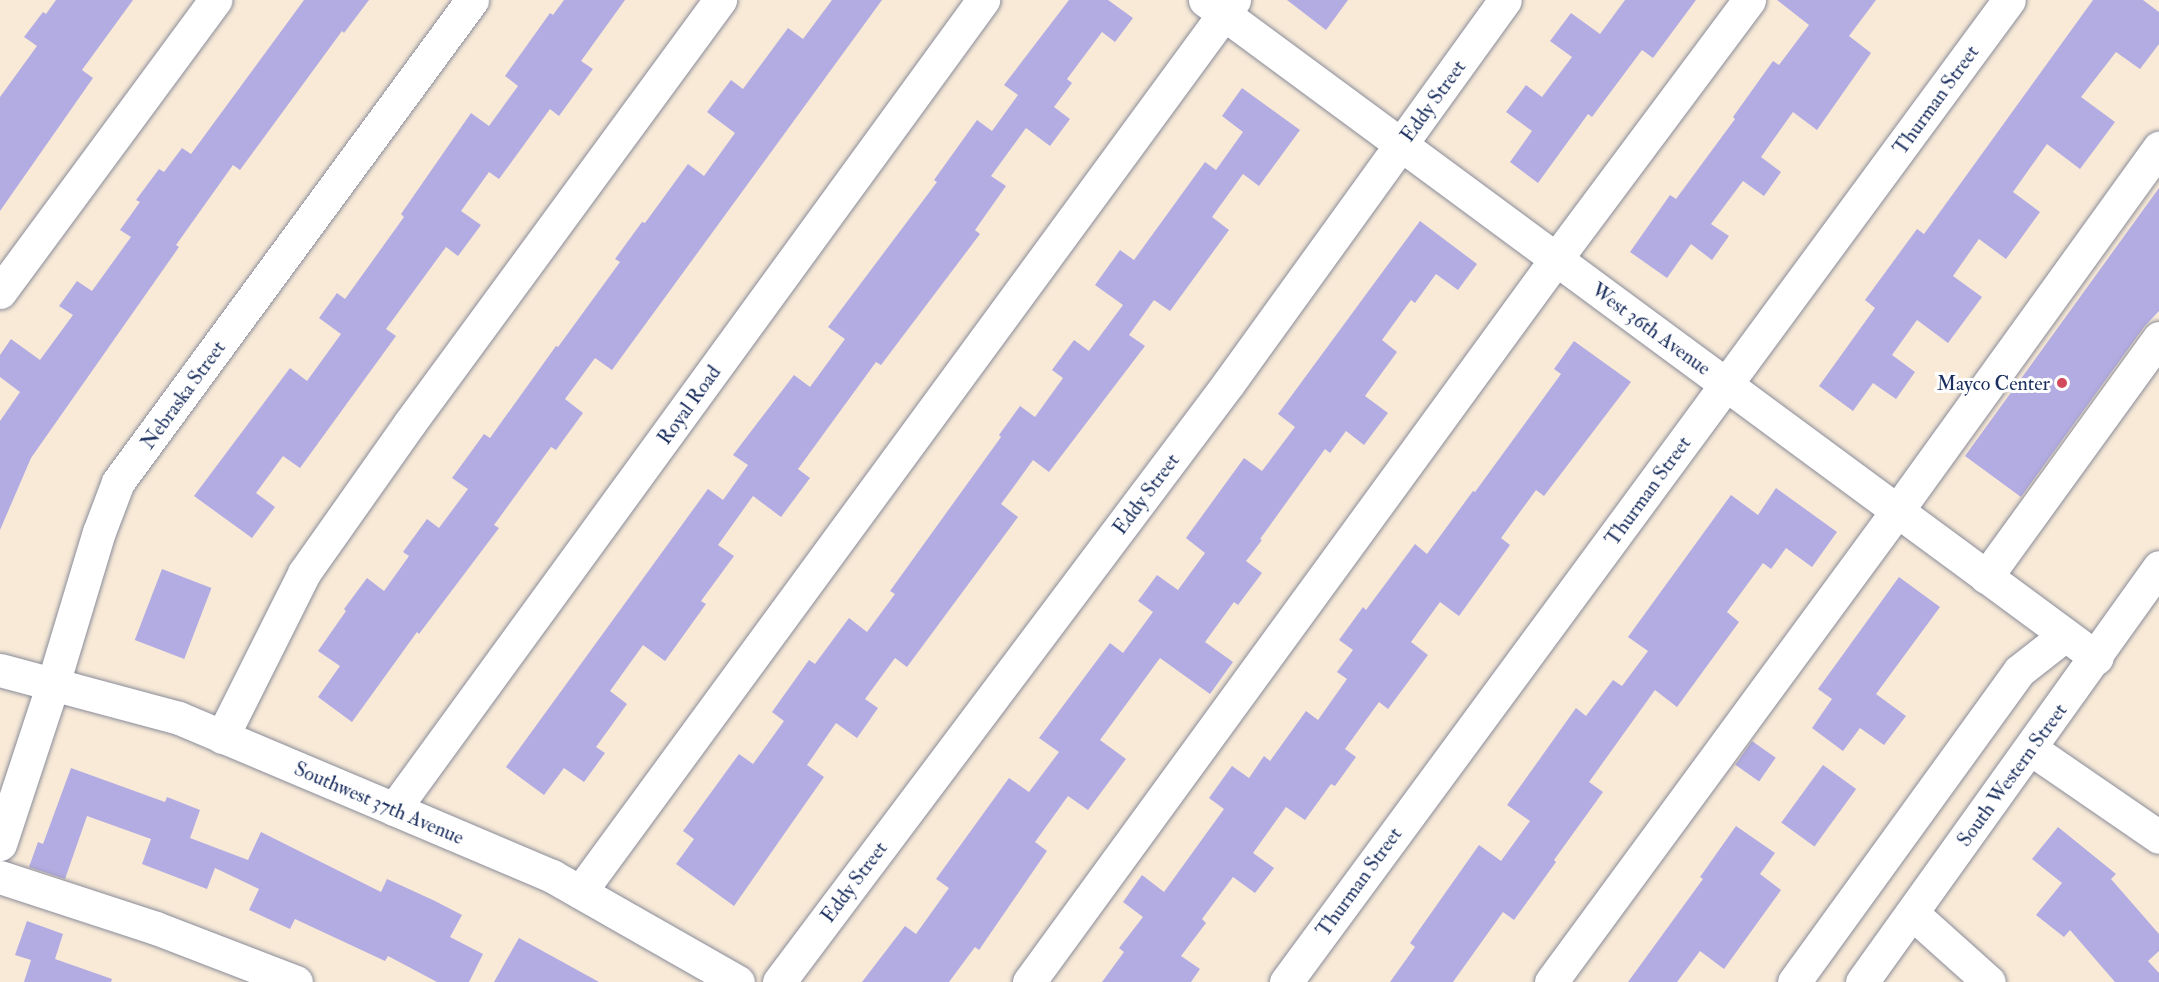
<!DOCTYPE html>
<style>
body{margin:0}
#map{position:relative;width:2159px;height:982px;overflow:hidden;background:#f8ead7;font-family:"IM FELL Double Pica",serif}
div>[style]{position:absolute}
.building>*{inset:0;background:#b3ace2;transform-origin:0 0}
.roads{filter:drop-shadow(0 0 2px #8a8c9a) drop-shadow(0 0 2px #8a8c9a)}
.minor>*{height:33px;margin:-16.5px;padding:0 16.5px;transform-origin:16.5px;border-radius:16.5px;background:#fff}
.major>*{height:33px;margin:-16.5px;padding:0 16.5px;transform-origin:16.5px;border-radius:16.5px;background:#fff}
.dots>*{width:16px;height:16px;translate:-50% -50%;box-sizing:border-box;border:3px solid #fff;border-radius:50%}
span{translate:-50% -50%;white-space:nowrap;text-align:center;line-height:1.15;-webkit-text-stroke:6px #fff;paint-order:stroke}
.street-label{font-size:20px;color:#1b2f5e}
.poi-label{font-size:20px;color:#1b2f5e}
.right{translate:-100% -50%;text-align:right}
</style>
<div id="map">
<div class="building">
<div style="clip-path:polygon(56px 0,133px 0,82px 70px,93px 78px,0 211px,0 97px,37px 46px,24px 37px,43px 12px,46px 14px)"></div>
<div style="clip-path:polygon(304px 0,369px 0,344px 33px,342px 31px,240px 170px,233px 165px,176px 245px,179px 247px,31px 458px,0 530px,0 421px,20px 392px,0 377px,0 355px,11px 339px,40px 360px,73px 315px,59px 306px,77px 281px,92px 291px,131px 237px,120px 230px,140px 202px,136px 200px,159px 169px,164px 172px,182px 148px,191px 154px)"></div>
<div style="clip-path:polygon(564px 0,625px 0,581px 61px,593px 69px,559px 116px,550px 109px,499px 179px,489px 172px,461px 211px,481px 225px,458px 256px,446px 247px,386px 329px,396px 336px,300px 468px,283px 456px,256px 493px,275px 507px,252px 538px,194px 496px,290px 368px,307px 381px,341px 334px,319px 318px,337px 293px,345px 299px,404px 217px,401px 214px,471px 113px,489px 126px,518px 86px,505px 76px,550px 13px,553px 15px)"></div>
<div style="clip-path:polygon(832px 0,882px 0,612px 370px,595px 358px,565px 399px,583px 413px,556px 450px,551px 447px,494px 525px,499px 528px,419px 634px,417px 632px,352px 722px,318px 697px,340px 666px,318px 651px,346px 611px,344px 609px,367px 578px,384px 591px,409px 556px,403px 552px,427px 519px,439px 528px,468px 489px,452px 478px,484px 434px,490px 438px,556px 346px,558px 347px,620px 262px,615px 259px,642px 222px,645px 223px,688px 164px,704px 176px,735px 133px,707px 112px,731px 80px,743px 89px,788px 28px,803px 39px)"></div>
<div style="clip-path:polygon(1069px 0,1108px 0,1133px 18px,1115px 42px,1102px 32px,1067px 79px,1072px 83px,1054px 107px,1070px 119px,1050px 146px,1026px 128px,991px 176px,1006px 186px,975px 230px,980px 234px,881px 365px,876px 362px,798px 469px,810px 478px,781px 517px,753px 496px,718px 545px,734px 556px,701px 601px,706px 604px,665px 661px,643px 645px,610px 691px,627px 704px,596px 747px,605px 753px,584px 782px,564px 768px,544px 795px,506px 767px,708px 489px,723px 500px,748px 465px,733px 455px,794px 375px,810px 387px,845px 339px,828px 327px,937px 182px,934px 180px,977px 120px,992px 131px,1018px 95px,1004px 85px)"></div>
<div style="clip-path:polygon(1287px 0,1348px 0,1326px 30px)"></div>
<div style="clip-path:polygon(1625px 0,1696px 0,1653px 58px,1642px 50px,1592px 117px,1588px 114px,1538px 183px,1510px 162px,1532px 131px,1506px 112px,1526px 85px,1542px 97px,1572px 57px,1550px 41px,1571px 13px,1600px 34px)"></div>
<div style="clip-path:polygon(1777px 0,1876px 0,1849px 36px,1871px 53px,1817px 130px,1793px 112px,1761px 157px,1781px 172px,1764px 196px,1743px 181px,1711px 224px,1729px 236px,1712px 260px,1691px 244px,1667px 278px,1630px 252px,1670px 195px,1676px 199px,1735px 119px,1733px 117px,1773px 61px,1779px 65px,1809px 25px)"></div>
<div style="clip-path:polygon(2093px 0,2143px 0,2159px 12px,2159px 44px,2140px 69px,2116px 52px,2081px 97px,2115px 122px,2080px 169px,2047px 144px,2013px 192px,2040px 212px,2006px 259px,1979px 239px,1953px 276px,1982px 297px,1948px 343px,1917px 320px,1892px 355px,1915px 372px,1896px 399px,1873px 383px,1853px 411px,1819px 386px,1875px 308px,1865px 300px,1917px 229px,1924px 234px)"></div>
<div style="clip-path:polygon(1242px 88px,1300px 130px,1259px 186px,1243px 174px,1212px 217px,1229px 230px,1170px 311px,1154px 300px,1129px 335px,1145px 346px,1049px 472px,1033px 460px,1001px 504px,1018px 517px,907px 667px,895px 658px,865px 699px,878px 708px,857px 738px,836px 723px,807px 765px,824px 777px,734px 906px,676px 864px,694px 839px,683px 831px,739px 754px,753px 764px,784px 721px,772px 712px,809px 660px,815px 664px,849px 618px,867px 632px,895px 594px,890px 591px,1001px 437px,999px 435px,1020px 406px,1035px 417px,1063px 378px,1052px 370px,1074px 340px,1089px 351px,1123px 305px,1095px 285px,1120px 250px,1134px 260px,1205px 162px,1216px 170px,1243px 132px,1222px 116px)"></div>
<div style="clip-path:polygon(2159px 188px,2159px 311px,2144px 327px,2021px 497px,1965px 456px)"></div>
<div style="clip-path:polygon(1420px 221px,1477px 264px,1458px 290px,1436px 274px,1415px 303px,1411px 300px,1382px 340px,1397px 352px,1365px 396px,1388px 413px,1364px 445px,1346px 431px,1330px 453px,1325px 449px,1260px 539px,1262px 540px,1246px 561px,1262px 573px,1238px 605px,1234px 602px,1205px 642px,1233px 662px,1210px 694px,1160px 658px,1100px 740px,1126px 759px,1088px 810px,1068px 796px,1035px 842px,1047px 851px,979px 950px,975px 947px,949px 982px,862px 982px,905px 926px,916px 934px,949px 888px,936px 879px,1009px 778px,1029px 792px,1059px 752px,1039px 738px,1110px 643px,1123px 653px,1153px 612px,1138px 601px,1157px 575px,1178px 590px,1205px 553px,1186px 538px,1244px 458px,1262px 471px,1295px 427px,1278px 414px)"></div>
<div style="clip-path:polygon(1574px 341px,1631px 382px,1544px 496px,1536px 490px,1501px 538px,1510px 545px,1459px 616px,1440px 602px,1411px 642px,1428px 655px,1388px 709px,1379px 702px,1345px 749px,1356px 757px,1335px 786px,1331px 784px,1305px 820px,1286px 807px,1253px 853px,1274px 868px,1255px 893px,1233px 877px,1202px 919px,1206px 923px,1181px 956px,1200px 969px,1191px 982px,1102px 982px,1124px 952px,1119px 948px,1143px 917px,1123px 902px,1142px 875px,1164px 892px,1224px 809px,1209px 798px,1232px 766px,1249px 778px,1264px 756px,1270px 761px,1306px 711px,1318px 720px,1347px 679px,1337px 672px,1353px 650px,1339px 640px,1363px 607px,1366px 610px,1415px 544px,1427px 554px,1473px 491px,1475px 492px,1561px 374px,1554px 369px)"></div>
<div style="clip-path:polygon(1776px 488px,1837px 532px,1812px 567px,1786px 548px,1771px 569px,1763px 563px,1727px 612px,1739px 622px,1677px 707px,1655px 690px,1589px 782px,1603px 792px,1554px 860px,1556px 862px,1514px 920px,1503px 912px,1453px 982px,1390px 982px,1415px 947px,1410px 943px,1479px 845px,1501px 861px,1530px 821px,1507px 805px,1576px 708px,1586px 716px,1613px 680px,1622px 686px,1648px 651px,1628px 637px,1731px 495px,1758px 515px)"></div>
<div style="left:162px;top:569px;width:53px;height:76px;rotate:21deg"></div>
<div style="clip-path:polygon(1899px 577px,1940px 607px,1876px 694px,1906px 716px,1884px 745px,1860px 728px,1843px 751px,1812px 728px,1832px 699px,1818px 689px)"></div>
<div style="left:1752px;top:741px;width:29px;height:29px;rotate:35deg"></div>
<div style="left:1823px;top:765px;width:41px;height:71px;rotate:36deg"></div>
<div style="clip-path:polygon(71px 768px,165px 802px,167px 797px,200px 810px,190px 838px,248px 860px,261px 832px,381px 892px,387px 879px,435px 901px,462px 915px,450px 937px,483px 954px,469px 982px,437px 982px,388px 956px,385px 961px,295px 919px,290px 929px,249px 910px,259px 889px,215px 868px,207px 889px,142px 864px,151px 839px,87px 816px,65px 879px,29px 867px,38px 842px,43px 844px)"></div>
<div style="clip-path:polygon(1736px 826px,1775px 853px,1760px 874px,1781px 890px,1724px 969px,1700px 951px,1677px 982px,1628px 982px,1703px 879px,1700px 877px)"></div>
<div style="clip-path:polygon(2058px 827px,2116px 874px,2111px 879px,2159px 934px,2159px 951px,2148px 961px,2159px 973px,2159px 982px,2115px 982px,2070px 930px,2064px 937px,2036px 915px,2062px 883px,2032px 859px)"></div>
<div style="clip-path:polygon(27px 921px,63px 934px,55px 959px,112px 979px,111px 982px,24px 982px,31px 960px,15px 955px)"></div>
<div style="clip-path:polygon(519px 938px,599px 982px,494px 982px)"></div>
</div>
<div class="roads">
<div class="minor">
<div style="left:1205px;top:0;width:1108px;rotate:36.42deg"></div>
<div style="left:0;top:292px;width:363px;rotate:-53.6deg"></div>
<div style="left:1986px;top:577px;width:295px;rotate:-54.1deg"></div>
<div style="left:0;top:670px;width:185px;rotate:15deg"></div>
<div style="left:179px;top:718px;width:233px;rotate:22.9deg"></div>
<div style="left:394px;top:809px;width:172px;rotate:23deg"></div>
<div style="left:552px;top:876px;width:214px;rotate:29.7deg"></div>
<div style="left:222px;top:737px;width:183px;rotate:-63.4deg"></div>
<div style="left:304px;top:573px;width:182px;rotate:-54.8deg"></div>
<div style="left:409px;top:424px;width:526px;rotate:-53.74deg"></div>
<div style="left:2031px;top:749px;width:155px;rotate:34.5deg"></div>
<div style="left:394px;top:809px;width:1001px;rotate:-53.94deg"></div>
<div style="left:0;top:844px;width:169px;rotate:-71.7deg"></div>
<div style="left:53px;top:684px;width:159px;rotate:-73.2deg"></div>
<div style="left:99px;top:532px;width:53px;rotate:-69.2deg"></div>
<div style="left:118px;top:482px;width:598px;rotate:-53.7deg"></div>
<div style="left:0;top:877px;width:164px;rotate:18.1deg"></div>
<div style="left:156px;top:928px;width:150px;rotate:21.1deg"></div>
<div style="left:580px;top:892px;width:1106px;rotate:-53.75deg"></div>
<div style="left:1912px;top:913px;width:103px;rotate:41.9deg"></div>
<div style="left:779px;top:982px;width:748px;rotate:-53.1deg"></div>
<div style="left:1228px;top:384px;width:473px;rotate:-54.2deg"></div>
<div style="left:1029px;top:982px;width:895px;rotate:-53.91deg"></div>
<div style="left:1556px;top:259px;width:323px;rotate:-53.3deg"></div>
<div style="left:1286px;top:982px;width:1219px;rotate:-53.64deg"></div>
<div style="left:1551px;top:982px;width:584px;rotate:-53.7deg"></div>
<div style="left:1897px;top:511px;width:448px;rotate:-54.2deg"></div>
<div style="left:1794px;top:982px;width:384px;rotate:-54.1deg"></div>
<div style="left:2019px;top:671px;width:58px;rotate:-38deg"></div>
</div>
<div class="major">
<div style="left:1862px;top:982px;width:510px;rotate:-54.41deg"></div>
</div>
</div>
<div class="dots">
<div style="left:2062px;top:383px;background:#d1495b"></div>
</div>
<div class="street-label">
<span style="left:1936px;top:100px;rotate:-54deg">Thurman Street</span>
<span style="left:1433px;top:101px;rotate:-54deg">Eddy Street</span>
<span style="left:1651px;top:329px;rotate:36deg">West 36th Avenue</span>
<span style="left:183px;top:395px;rotate:-54deg">Nebraska Street</span>
<span style="left:689px;top:405px;rotate:-54deg">Royal Road</span>
<span style="left:1648px;top:491px;rotate:-54deg">Thurman Street</span>
<span style="left:1146px;top:494px;rotate:-53deg">Eddy Street</span>
<span style="left:2012px;top:775px;rotate:-54deg">South Western Street</span>
<span style="left:379px;top:803px;rotate:23deg">Southwest 37th Avenue</span>
<span style="left:854px;top:882px;rotate:-53deg">Eddy Street</span>
<span style="left:1359px;top:882px;rotate:-54deg">Thurman Street</span>
</div>
<div class="poi-label">
<span class="right" style="left:2050px;top:383px">Mayco Center</span>
</div>
</div>
